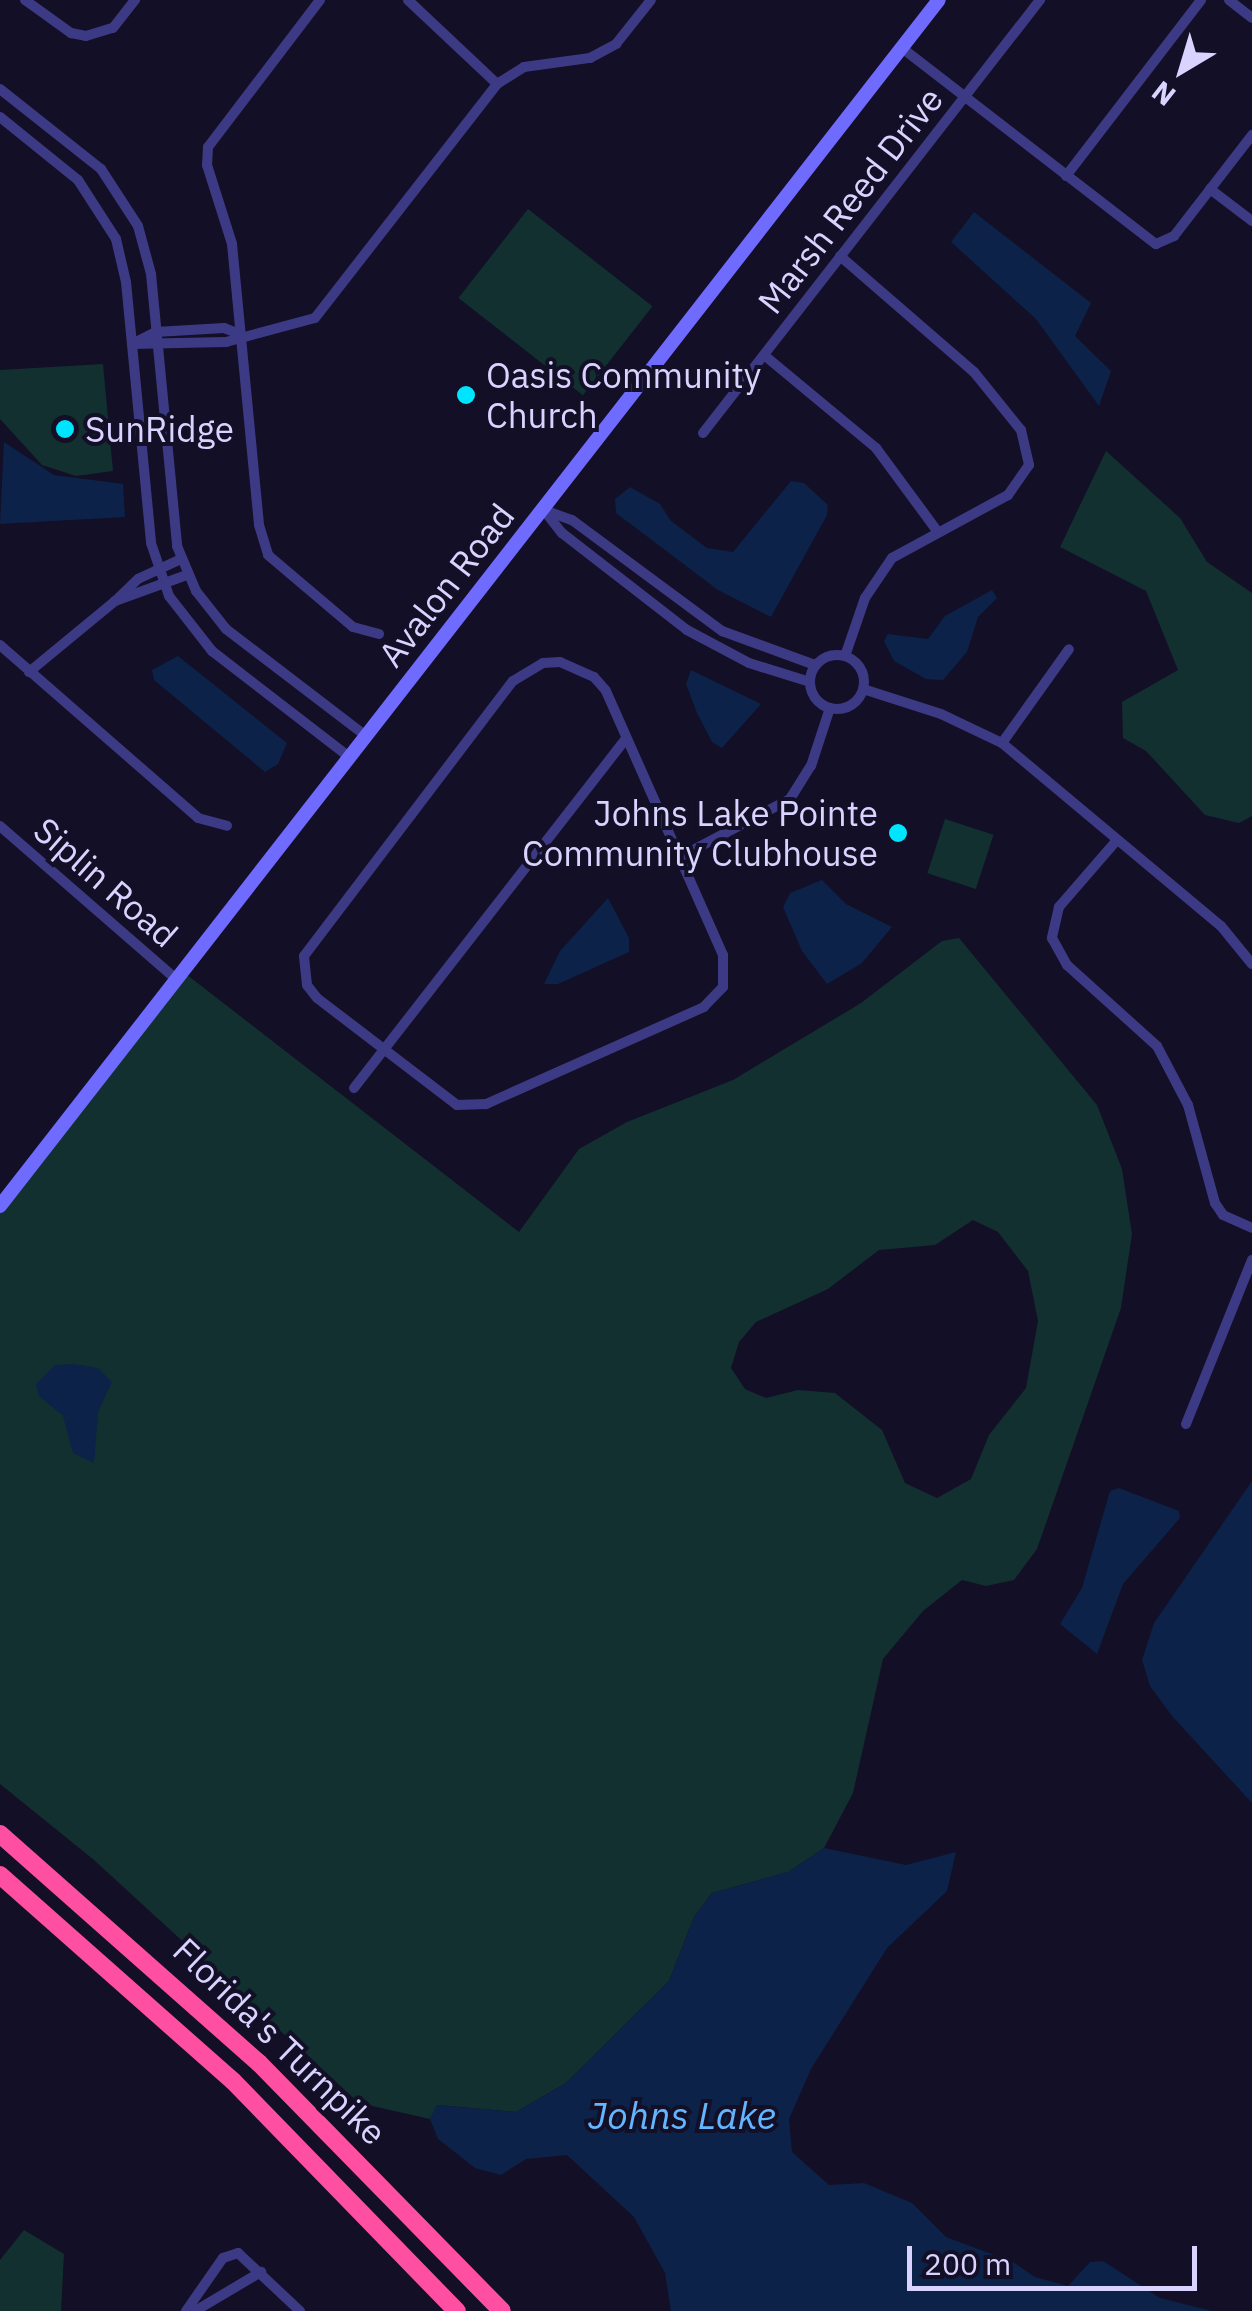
<!DOCTYPE html>
<style>
body{margin:0}
#map{position:relative;width:1252px;height:2311px;overflow:hidden;background:#130f26;font-family:"IBM Plex Sans",sans-serif}
div>[style]{position:absolute}
.green>*{inset:0;background:#12302f;transform-origin:0 0}
.water>*{inset:0;background:#0c2248}
.street>*{height:10px;margin:-5px;padding:0 5px;transform-origin:5px;border-radius:5px;background:#3d3a85}
.street>.ring{margin:-5px;padding:0;box-sizing:content-box;background:none;border:10px solid #3d3a85;border-radius:50%}
.secondary>*{height:14px;margin:-7px;padding:0 7px;transform-origin:7px;border-radius:7px;background:#6f6bff}
.highway>*{height:18px;margin:-9px;padding:0 9px;transform-origin:9px;border-radius:9px;background:#ff4fa3}
.dots>*{width:28px;height:28px;translate:-50% -50%;box-sizing:border-box;border:5px solid #130f26;border-radius:50%}
span{translate:-50% -50%;white-space:nowrap;text-align:center;line-height:1.15;-webkit-text-stroke:8px #130f26;paint-order:stroke}
.street-label{font-size:35px;color:#d9d4ff}
.poi-label{font-size:35px;color:#d9d4ff}
.left{translate:0 -50%;text-align:left}
.right{translate:-100% -50%;text-align:right}
.water-label{font-size:38px;color:#62b6ff;font-style:italic}
.north{position:absolute;left:1132px;top:20px;width:100px;height:100px;-webkit-text-stroke:8px #130f26;paint-order:stroke;rotate:218deg;font-size:28px;font-weight:700;line-height:40px;text-align:center;color:#d9d4ff}
.north::after{content:'';display:block;margin:auto;width:35px;height:45px;background:#d9d4ff;clip-path:polygon(50% 0,100% 100%,50% 72%,0 100%)}
.scale{position:absolute;left:907px;top:2246px;width:290px;height:45px;box-sizing:border-box;border:5px solid #d9d4ff;border-top:0;padding-left:12px;font-size:30px;line-height:35px;white-space:nowrap;color:#d9d4ff;-webkit-text-stroke:8px #130f26;paint-order:stroke}
</style>
<div id="map">
<div class="green">
<div style="left:528px;top:209px;width:158px;height:113px;rotate:38deg"></div>
<div style="clip-path:polygon(103px 364px,113px 471px,76px 476px,42px 465px,0 419px,0 370px)"></div>
<div style="clip-path:polygon(1106px 451px,1180px 518px,1207px 562px,1252px 593px,1252px 816px,1239px 823px,1205px 815px,1146px 751px,1123px 738px,1122px 702px,1178px 670px,1146px 591px,1060px 547px)"></div>
<div style="left:945px;top:819px;width:51px;height:57px;rotate:18deg"></div>
<div style="clip-path:polygon(evenodd,959px 938px,1097px 1105px,1122px 1169px,1132px 1234px,1121px 1308px,1037px 1549px,1014px 1580px,986px 1586px,962px 1580px,923px 1611px,883px 1659px,853px 1793px,824px 1848px,788px 1872px,712px 1893px,694px 1917px,669px 1981px,566px 2083px,516px 2112px,438px 2105px,430px 2119px,359px 2103px,94px 1860px,0 1784px,0 1206px,182px 971px,519px 1232px,579px 1149px,627px 1122px,733px 1080px,861px 1003px,942px 941px,959px 938px,973px 1220px,998px 1232px,1028px 1271px,1038px 1321px,1026px 1388px,989px 1435px,971px 1479px,937px 1498px,905px 1483px,882px 1430px,835px 1393px,798px 1390px,766px 1398px,745px 1389px,731px 1368px,739px 1342px,756px 1322px,828px 1289px,879px 1250px,935px 1245px,973px 1220px)"></div>
<div style="clip-path:polygon(24px 2230px,64px 2254px,61px 2311px,0 2311px,0 2260px)"></div>
</div>
<div class="water">
<div style="clip-path:polygon(974px 212px,1091px 303px,1075px 336px,1111px 371px,1099px 406px,1036px 319px,951px 242px)"></div>
<div style="clip-path:polygon(4px 442px,54px 475px,123px 484px,125px 517px,0 524px)"></div>
<div style="clip-path:polygon(791px 481px,804px 483px,828px 505px,827px 515px,771px 617px,718px 590px,616px 513px,615px 499px,630px 487px,660px 504px,671px 521px,707px 548px,733px 552px)"></div>
<div style="clip-path:polygon(992px 590px,997px 598px,978px 617px,967px 652px,943px 680px,926px 679px,894px 661px,884px 641px,888px 634px,928px 639px,945px 616px)"></div>
<div style="clip-path:polygon(178px 656px,287px 743px,278px 764px,265px 772px,154px 680px,152px 670px)"></div>
<div style="clip-path:polygon(691px 670px,761px 704px,722px 748px,712px 742px,697px 713px,686px 684px)"></div>
<div style="clip-path:polygon(822px 880px,846px 904px,892px 927px,862px 963px,827px 984px,802px 951px,783px 907px,790px 893px)"></div>
<div style="clip-path:polygon(608px 898px,629px 938px,629px 952px,558px 984px,544px 984px,560px 951px)"></div>
<div style="clip-path:polygon(74px 1364px,98px 1368px,112px 1382px,98px 1412px,94px 1463px,73px 1453px,63px 1416px,39px 1396px,36px 1384px,55px 1365px)"></div>
<div style="clip-path:polygon(1252px 1481px,1252px 1803px,1172px 1716px,1150px 1686px,1142px 1660px,1154px 1623px)"></div>
<div style="clip-path:polygon(1119px 1488px,1179px 1511px,1180px 1518px,1123px 1584px,1097px 1654px,1060px 1624px,1082px 1588px,1110px 1491px)"></div>
<div style="clip-path:polygon(824px 1848px,906px 1865px,956px 1852px,947px 1891px,887px 1948px,811px 2069px,789px 2119px,792px 2152px,829px 2185px,864px 2183px,912px 2203px,946px 2237px,1013px 2262px,1035px 2277px,1068px 2286px,1090px 2262px,1103px 2261px,1160px 2298px,1212px 2311px,671px 2311px,665px 2273px,634px 2217px,567px 2155px,526px 2159px,501px 2175px,475px 2168px,438px 2139px,430px 2119px,437px 2105px,516px 2112px,566px 2083px,669px 1981px,694px 1917px,712px 1893px,788px 1872px)"></div>
</div>
<div class="street">
<div style="left:25px;top:0;width:57px;rotate:35.7deg"></div>
<div style="left:71px;top:33px;width:15px;rotate:11deg"></div>
<div style="left:86px;top:36px;width:28px;rotate:-17deg"></div>
<div style="left:113px;top:28px;width:36px;rotate:-52deg"></div>
<div style="left:320px;top:0;width:185px;rotate:127.3deg"></div>
<div style="left:208px;top:147px;width:18px;rotate:93deg"></div>
<div style="left:207px;top:165px;width:83px;rotate:72.4deg"></div>
<div style="left:232px;top:244px;width:282px;rotate:84.5deg"></div>
<div style="left:259px;top:525px;width:31px;rotate:73deg"></div>
<div style="left:268px;top:555px;width:111px;rotate:40.3deg"></div>
<div style="left:353px;top:627px;width:27px;rotate:15deg"></div>
<div style="left:408px;top:0;width:122px;rotate:43.3deg"></div>
<div style="left:1229px;top:0;width:29px;rotate:38deg"></div>
<div style="left:902px;top:48px;width:321px;rotate:37.7deg"></div>
<div style="left:1156px;top:244px;width:20px;rotate:-24deg"></div>
<div style="left:1174px;top:236px;width:128px;rotate:-52.3deg"></div>
<div style="left:0;top:89px;width:129px;rotate:38.4deg"></div>
<div style="left:101px;top:169px;width:68px;rotate:57deg"></div>
<div style="left:138px;top:226px;width:50px;rotate:74.8deg"></div>
<div style="left:151px;top:274px;width:273px;rotate:84.5deg"></div>
<div style="left:177px;top:546px;width:49px;rotate:67.1deg"></div>
<div style="left:196px;top:591px;width:48px;rotate:51.7deg"></div>
<div style="left:226px;top:629px;width:176px;rotate:37.4deg"></div>
<div style="left:0;top:117px;width:100px;rotate:38.9deg"></div>
<div style="left:78px;top:180px;width:70px;rotate:57.2deg"></div>
<div style="left:116px;top:239px;width:44px;rotate:76.9deg"></div>
<div style="left:126px;top:282px;width:262px;rotate:84.5deg"></div>
<div style="left:151px;top:543px;width:56px;rotate:71.2deg"></div>
<div style="left:169px;top:596px;width:70px;rotate:52deg"></div>
<div style="left:212px;top:651px;width:173px;rotate:37.7deg"></div>
<div style="left:1066px;top:176px;width:222px;rotate:-52.5deg"></div>
<div style="left:1210px;top:189px;width:53px;rotate:37.3deg"></div>
<div style="left:840px;top:256px;width:177px;rotate:40.9deg"></div>
<div style="left:974px;top:372px;width:75px;rotate:51deg"></div>
<div style="left:1021px;top:430px;width:36px;rotate:77deg"></div>
<div style="left:1029px;top:465px;width:37px;rotate:125deg"></div>
<div style="left:1008px;top:495px;width:132px;rotate:151.5deg"></div>
<div style="left:892px;top:558px;width:48px;rotate:124deg"></div>
<div style="left:865px;top:598px;width:61px;rotate:109deg"></div>
<div style="left:134px;top:343px;width:25px;rotate:-27deg"></div>
<div style="left:156px;top:332px;width:68px;rotate:-3.4deg"></div>
<div style="left:224px;top:328px;width:17px;rotate:21deg"></div>
<div style="left:132px;top:344px;width:94px;rotate:-1.2deg"></div>
<div style="left:226px;top:342px;width:92px;rotate:-15.1deg"></div>
<div style="left:315px;top:318px;width:296px;rotate:-52.1deg"></div>
<div style="left:497px;top:84px;width:32px;rotate:-32deg"></div>
<div style="left:524px;top:67px;width:67px;rotate:-7.8deg"></div>
<div style="left:590px;top:58px;width:30px;rotate:-28deg"></div>
<div style="left:616px;top:44px;width:56px;rotate:-51.5deg"></div>
<div style="left:764px;top:355px;width:146px;rotate:39.7deg"></div>
<div style="left:876px;top:448px;width:104px;rotate:53.6deg"></div>
<div style="left:703px;top:433px;width:549px;rotate:-52.11deg"></div>
<div style="left:543px;top:509px;width:31px;rotate:52deg"></div>
<div style="left:562px;top:533px;width:158px;rotate:37.8deg"></div>
<div style="left:687px;top:630px;width:70px;rotate:28deg"></div>
<div style="left:749px;top:663px;width:64px;rotate:17.3deg"></div>
<div style="left:544px;top:510px;width:30px;rotate:20deg"></div>
<div style="left:572px;top:520px;width:187px;rotate:36.5deg"></div>
<div style="left:722px;top:631px;width:99px;rotate:20.1deg"></div>
<div style="left:181px;top:559px;width:47px;rotate:155.1deg"></div>
<div style="left:138px;top:579px;width:32px;rotate:136deg"></div>
<div style="left:115px;top:601px;width:77px;rotate:-19.9deg"></div>
<div style="left:0;top:645px;width:263px;rotate:41.1deg"></div>
<div style="left:198px;top:818px;width:30px;rotate:15deg"></div>
<div class="ring" style="left:810px;top:655px;width:44px;height:44px"></div>
<div style="left:560px;top:662px;width:37px;rotate:24deg"></div>
<div style="left:594px;top:677px;width:18px;rotate:49deg"></div>
<div style="left:606px;top:691px;width:289px;rotate:66.1deg"></div>
<div style="left:723px;top:955px;width:32px;rotate:90deg"></div>
<div style="left:723px;top:987px;width:28px;rotate:134deg"></div>
<div style="left:704px;top:1007px;width:239px;rotate:156deg"></div>
<div style="left:486px;top:1104px;width:29px;rotate:178deg"></div>
<div style="left:457px;top:1105px;width:176px;rotate:-142.6deg"></div>
<div style="left:317px;top:998px;width:16px;rotate:-128deg"></div>
<div style="left:307px;top:985px;width:29px;rotate:-96deg"></div>
<div style="left:304px;top:956px;width:345px;rotate:-52.8deg"></div>
<div style="left:513px;top:681px;width:35px;rotate:-31deg"></div>
<div style="left:543px;top:663px;width:17px;rotate:-3deg"></div>
<div style="left:29px;top:672px;width:112px;rotate:-39.5deg"></div>
<div style="left:863px;top:689px;width:82px;rotate:17.8deg"></div>
<div style="left:941px;top:714px;width:68px;rotate:25.4deg"></div>
<div style="left:1002px;top:743px;width:285px;rotate:39.9deg"></div>
<div style="left:1221px;top:926px;width:49px;rotate:50.8deg"></div>
<div style="left:1002px;top:743px;width:115px;rotate:-54.5deg"></div>
<div style="left:0;top:826px;width:233px;rotate:41deg"></div>
<div style="left:1117px;top:840px;width:89px;rotate:130.9deg"></div>
<div style="left:1059px;top:907px;width:32px;rotate:103deg"></div>
<div style="left:1052px;top:938px;width:31px;rotate:61deg"></div>
<div style="left:1067px;top:965px;width:121px;rotate:42deg"></div>
<div style="left:1157px;top:1046px;width:67px;rotate:62.3deg"></div>
<div style="left:1188px;top:1105px;width:102px;rotate:74.6deg"></div>
<div style="left:1215px;top:1203px;width:14px;rotate:56deg"></div>
<div style="left:1223px;top:1215px;width:32px;rotate:24deg"></div>
<div style="left:680px;top:857px;width:124px;rotate:-27.8deg"></div>
<div style="left:790px;top:799px;width:39px;rotate:-58deg"></div>
<div style="left:811px;top:766px;width:61px;rotate:-71.9deg"></div>
<div style="left:354px;top:1088px;width:443px;rotate:-52.1deg"></div>
<div style="left:1186px;top:1424px;width:177px;rotate:-68.1deg"></div>
<div style="left:186px;top:2311px;width:65px;rotate:-55.1deg"></div>
<div style="left:223px;top:2258px;width:16px;rotate:-18deg"></div>
<div style="left:238px;top:2253px;width:85px;rotate:43.1deg"></div>
<div style="left:195px;top:2311px;width:77px;rotate:-30.6deg"></div>
</div>
<div class="secondary">
<div style="left:0;top:1206px;width:1528px;rotate:-52.1deg"></div>
</div>
<div class="highway">
<div style="left:0;top:1834px;width:346px;rotate:41.5deg"></div>
<div style="left:259px;top:2063px;width:347px;rotate:45.6deg"></div>
<div style="left:0;top:1875px;width:311px;rotate:41.5deg"></div>
<div style="left:233px;top:2081px;width:321px;rotate:45.8deg"></div>
</div>
<div class="dots">
<div style="left:466px;top:395px;background:#00e5ff"></div>
<div style="left:65px;top:429px;background:#00e5ff"></div>
<div style="left:898px;top:833px;background:#00e5ff"></div>
</div>
<div class="street-label">
<span style="left:850px;top:200px;rotate:-52deg">Marsh Reed Drive</span>
<span style="left:446px;top:585px;rotate:-52deg">Avalon Road</span>
<span style="left:106px;top:882px;rotate:41deg">Siplin Road</span>
<span style="left:280px;top:2041px;rotate:44deg">Florida's Turnpike</span>
</div>
<div class="poi-label">
<span class="left" style="left:486px;top:395px">Oasis Community<br>Church</span>
<span class="left" style="left:85px;top:429px">SunRidge</span>
<span class="right" style="left:878px;top:833px">Johns Lake Pointe<br>Community Clubhouse</span>
</div>
<div class="water-label">
<span style="left:682px;top:2115px">Johns Lake</span>
</div>
<div class="north">N</div>
<div class="scale">200 m</div>
</div>
